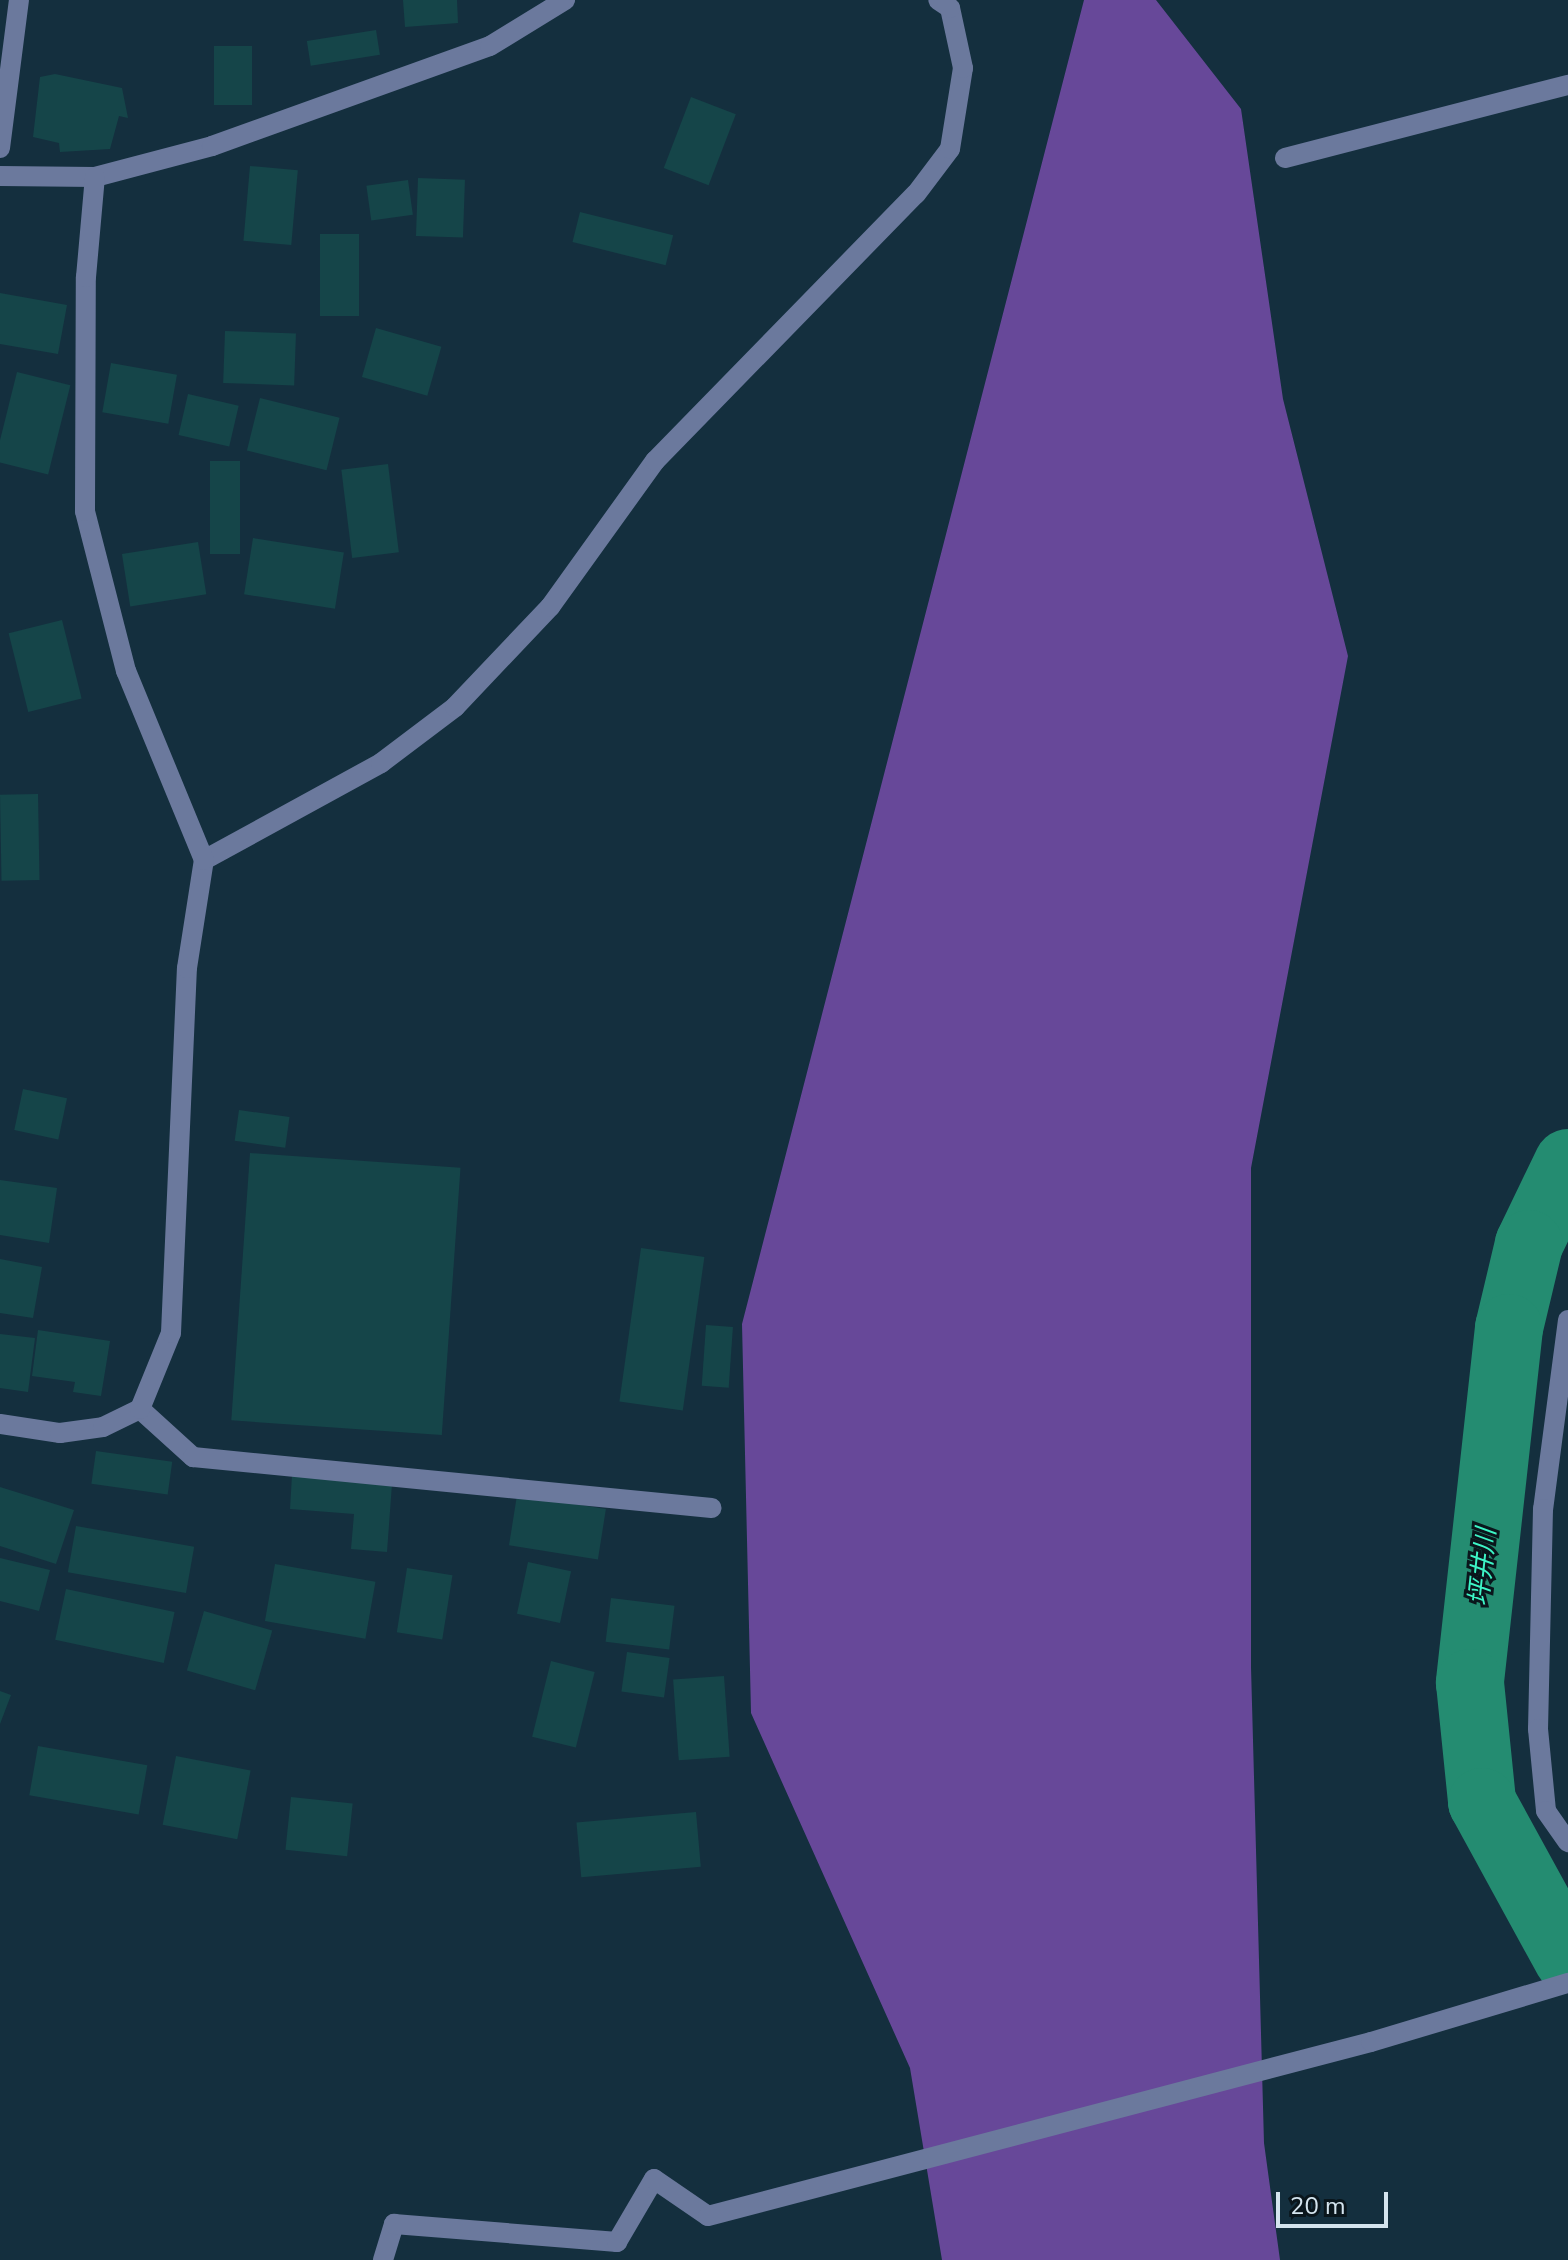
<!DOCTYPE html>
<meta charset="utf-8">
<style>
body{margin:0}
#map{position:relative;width:1568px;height:2260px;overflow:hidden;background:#142f3e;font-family:"Nunito Sans","Noto Sans JP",sans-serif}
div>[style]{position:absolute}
.forest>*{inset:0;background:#674899}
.river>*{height:68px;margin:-34px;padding:0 34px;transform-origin:34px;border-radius:34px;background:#248c71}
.building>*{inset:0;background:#154549;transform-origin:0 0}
.minor>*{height:20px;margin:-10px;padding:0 10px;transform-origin:10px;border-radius:10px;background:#6b799d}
span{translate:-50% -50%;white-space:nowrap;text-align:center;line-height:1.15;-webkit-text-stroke:6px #0a161c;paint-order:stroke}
.water-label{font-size:26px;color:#3df5c6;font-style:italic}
.scale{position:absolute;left:1276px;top:2192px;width:112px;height:36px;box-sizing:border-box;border:4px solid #d4e4ee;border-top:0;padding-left:10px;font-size:24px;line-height:28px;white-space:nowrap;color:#d4e4ee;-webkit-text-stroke:6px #0a161c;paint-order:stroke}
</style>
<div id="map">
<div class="forest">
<div style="clip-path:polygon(1084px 0,1156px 0,1241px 109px,1283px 399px,1348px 656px,1251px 1168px,1251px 1667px,1264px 2143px,1280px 2260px,942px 2260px,910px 2068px,751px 1713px,742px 1324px)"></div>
</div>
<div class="river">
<div style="left:1568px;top:1163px;width:90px;rotate:115.7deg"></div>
<div style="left:1529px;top:1244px;width:86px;rotate:103.4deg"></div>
<div style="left:1509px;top:1328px;width:357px;rotate:96.3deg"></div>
<div style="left:1470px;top:1683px;width:120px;rotate:84.2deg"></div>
<div style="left:1482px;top:1802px;width:179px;rotate:61.3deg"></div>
</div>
<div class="building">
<div style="clip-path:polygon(403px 0,457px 0,458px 23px,405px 27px)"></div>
<div style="left:376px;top:30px;width:25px;height:70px;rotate:81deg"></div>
<div style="left:214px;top:46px;width:38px;height:59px"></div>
<div style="clip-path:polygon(55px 74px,122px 88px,128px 118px,119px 116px,110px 149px,60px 152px,59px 143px,33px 137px,40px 77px)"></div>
<div style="left:691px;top:97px;width:48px;height:76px;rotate:21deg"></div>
<div style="left:250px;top:166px;width:48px;height:75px;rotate:5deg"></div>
<div style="left:418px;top:178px;width:47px;height:58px;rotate:2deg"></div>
<div style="left:408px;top:180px;width:35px;height:42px;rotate:82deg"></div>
<div style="left:580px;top:212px;width:96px;height:31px;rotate:14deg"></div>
<div style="left:320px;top:234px;width:39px;height:82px"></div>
<div style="clip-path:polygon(0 293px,67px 305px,58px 354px,0 344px)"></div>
<div style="left:376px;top:328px;width:68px;height:51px;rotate:16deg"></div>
<div style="left:225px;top:331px;width:71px;height:52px;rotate:2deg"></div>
<div style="left:111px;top:363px;width:67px;height:50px;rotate:10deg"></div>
<div style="left:17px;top:372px;width:55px;height:92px;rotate:14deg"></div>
<div style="left:188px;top:394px;width:52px;height:42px;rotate:13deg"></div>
<div style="left:260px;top:398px;width:82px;height:54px;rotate:14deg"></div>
<div style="left:210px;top:461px;width:30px;height:93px"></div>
<div style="left:388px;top:464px;width:89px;height:47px;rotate:83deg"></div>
<div style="left:253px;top:538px;width:92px;height:57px;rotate:9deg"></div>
<div style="left:198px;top:542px;width:53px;height:77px;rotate:81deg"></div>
<div style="left:62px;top:620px;width:81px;height:55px;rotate:76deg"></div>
<div style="left:38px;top:794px;width:86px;height:38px;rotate:89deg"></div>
<div style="left:23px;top:1089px;width:45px;height:42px;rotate:12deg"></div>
<div style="left:239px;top:1110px;width:51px;height:31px;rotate:8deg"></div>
<div style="left:250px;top:1153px;width:211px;height:268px;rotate:4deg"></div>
<div style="clip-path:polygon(0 1180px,57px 1188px,49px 1243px,0 1235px)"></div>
<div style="left:641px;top:1248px;width:64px;height:155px;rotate:8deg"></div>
<div style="clip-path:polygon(0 1259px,42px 1267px,33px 1318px,0 1313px)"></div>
<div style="left:706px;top:1325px;width:27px;height:61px;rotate:4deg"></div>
<div style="clip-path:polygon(38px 1330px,110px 1341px,101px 1396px,73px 1392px,75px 1382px,32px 1376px)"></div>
<div style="clip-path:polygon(0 1334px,35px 1338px,28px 1392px,0 1388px)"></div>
<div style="left:96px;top:1451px;width:77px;height:33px;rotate:8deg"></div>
<div style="clip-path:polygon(292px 1475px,392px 1484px,387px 1552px,351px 1549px,354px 1514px,290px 1509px)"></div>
<div style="clip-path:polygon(0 1487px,74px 1510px,56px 1564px,0 1546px)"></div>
<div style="left:517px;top:1495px;width:90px;height:51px;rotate:9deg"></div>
<div style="left:76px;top:1526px;width:120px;height:47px;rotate:10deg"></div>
<div style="clip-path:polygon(0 1558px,50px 1570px,39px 1611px,0 1601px)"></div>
<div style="left:528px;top:1562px;width:44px;height:53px;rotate:12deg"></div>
<div style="left:275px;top:1564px;width:102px;height:58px;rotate:10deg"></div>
<div style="left:407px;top:1568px;width:46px;height:65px;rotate:9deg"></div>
<div style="left:66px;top:1589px;width:111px;height:52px;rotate:12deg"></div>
<div style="left:611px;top:1598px;width:64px;height:44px;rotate:7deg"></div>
<div style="left:204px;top:1611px;width:71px;height:62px;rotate:16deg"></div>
<div style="left:627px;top:1652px;width:43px;height:40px;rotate:8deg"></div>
<div style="left:551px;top:1661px;width:45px;height:78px;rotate:14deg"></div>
<div style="left:724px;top:1676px;width:81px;height:51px;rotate:86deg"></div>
<div style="clip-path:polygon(0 1691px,11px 1695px,0 1724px)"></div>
<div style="left:38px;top:1746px;width:111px;height:50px;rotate:10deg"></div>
<div style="left:176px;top:1756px;width:76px;height:70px;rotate:11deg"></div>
<div style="left:291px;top:1797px;width:62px;height:53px;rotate:6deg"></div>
<div style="left:696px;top:1812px;width:55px;height:120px;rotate:85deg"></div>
</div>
<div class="minor">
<div style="left:0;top:148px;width:149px;rotate:-82.7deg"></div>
<div style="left:1285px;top:158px;width:292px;rotate:-14.5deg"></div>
<div style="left:0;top:176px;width:95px;rotate:0.6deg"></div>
<div style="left:95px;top:177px;width:121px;rotate:-14.8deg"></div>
<div style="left:212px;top:146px;width:295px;rotate:-19.8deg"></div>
<div style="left:490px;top:46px;width:88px;rotate:-31.5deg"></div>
<div style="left:204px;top:860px;width:202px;rotate:-28.7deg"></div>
<div style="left:381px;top:763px;width:93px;rotate:-37.1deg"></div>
<div style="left:455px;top:707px;width:138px;rotate:-46.5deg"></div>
<div style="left:550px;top:607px;width:180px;rotate:-54.3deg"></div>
<div style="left:655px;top:461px;width:373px;rotate:-45.7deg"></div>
<div style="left:916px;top:194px;width:56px;rotate:-52.9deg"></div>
<div style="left:950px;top:149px;width:82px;rotate:-80.9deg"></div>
<div style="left:963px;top:68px;width:61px;rotate:-102.2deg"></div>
<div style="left:950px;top:8px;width:14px;rotate:-146deg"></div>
<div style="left:1568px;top:1320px;width:191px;rotate:97.5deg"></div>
<div style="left:1543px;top:1509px;width:220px;rotate:91.3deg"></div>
<div style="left:1538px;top:1729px;width:82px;rotate:84.4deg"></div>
<div style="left:1546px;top:1811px;width:38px;rotate:55deg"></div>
<div style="left:140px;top:1409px;width:72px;rotate:42.2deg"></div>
<div style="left:193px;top:1457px;width:521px;rotate:5.61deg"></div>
<div style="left:0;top:1424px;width:61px;rotate:8.5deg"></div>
<div style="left:60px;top:1433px;width:43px;rotate:-7.9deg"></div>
<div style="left:103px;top:1427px;width:41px;rotate:-25.9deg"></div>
<div style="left:140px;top:1409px;width:82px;rotate:-67.8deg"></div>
<div style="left:171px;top:1333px;width:365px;rotate:-87.5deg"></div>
<div style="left:187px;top:968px;width:109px;rotate:-81.1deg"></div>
<div style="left:204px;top:860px;width:204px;rotate:-112.4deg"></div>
<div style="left:126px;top:671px;width:165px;rotate:-104.4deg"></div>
<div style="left:85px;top:511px;width:234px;rotate:-89.8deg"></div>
<div style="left:86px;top:277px;width:100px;rotate:-84.9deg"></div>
<div style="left:383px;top:2260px;width:38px;rotate:-73deg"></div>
<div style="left:394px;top:2224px;width:224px;rotate:4.6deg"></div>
<div style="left:617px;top:2242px;width:73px;rotate:-59.6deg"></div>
<div style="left:654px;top:2179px;width:65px;rotate:34.4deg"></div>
<div style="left:708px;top:2216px;width:685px;rotate:-14.71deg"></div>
<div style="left:1371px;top:2042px;width:206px;rotate:-16.7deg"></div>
</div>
<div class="water-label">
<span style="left:1483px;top:1567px;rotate:-84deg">坪井川</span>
</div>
<div class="scale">20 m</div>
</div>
